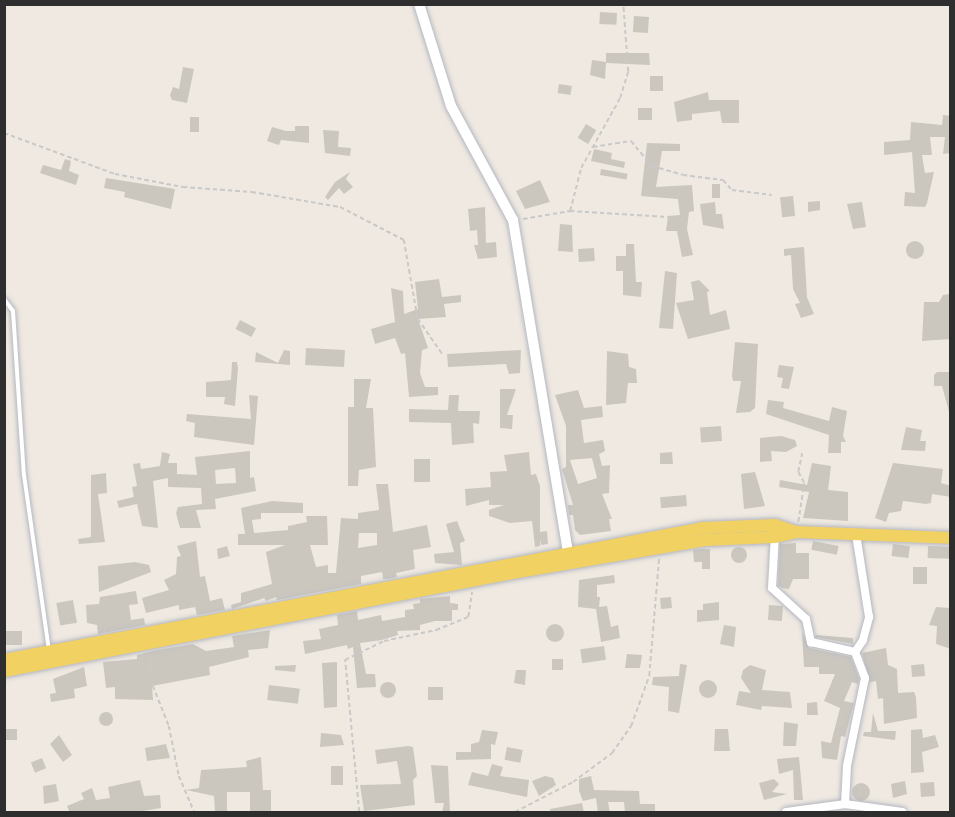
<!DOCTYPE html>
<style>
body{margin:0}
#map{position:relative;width:955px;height:817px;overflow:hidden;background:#efe9e1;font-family:Mulish,sans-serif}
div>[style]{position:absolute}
.building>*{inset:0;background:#cbc7bf;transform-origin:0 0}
.round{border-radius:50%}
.path>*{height:1.5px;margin-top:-0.75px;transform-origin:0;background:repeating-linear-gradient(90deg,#c9c9c9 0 4.5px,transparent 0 7.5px)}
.roads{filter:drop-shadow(0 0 2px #b4b7c1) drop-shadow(0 0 2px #b4b7c1)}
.lane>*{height:4px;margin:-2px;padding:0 2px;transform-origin:2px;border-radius:2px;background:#fff}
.street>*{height:8px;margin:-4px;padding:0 4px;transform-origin:4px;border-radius:4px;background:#fff}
.secondary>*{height:10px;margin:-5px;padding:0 5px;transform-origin:5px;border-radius:5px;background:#fff}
.primary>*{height:12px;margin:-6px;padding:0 6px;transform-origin:6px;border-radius:6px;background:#f2d163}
span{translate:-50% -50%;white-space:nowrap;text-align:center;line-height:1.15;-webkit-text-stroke:4.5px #fff;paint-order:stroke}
.frame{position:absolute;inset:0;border:6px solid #2e2e2e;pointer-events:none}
</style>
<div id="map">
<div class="building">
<div style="left:600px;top:12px;width:17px;height:12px;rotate:3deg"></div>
<div style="left:634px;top:16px;width:15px;height:16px;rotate:4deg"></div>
<div style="clip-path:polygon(606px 53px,649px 53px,650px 65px,606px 63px,605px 79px,590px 75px,592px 60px,606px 62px)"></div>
<div style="clip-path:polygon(183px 67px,194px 69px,187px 103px,172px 100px,170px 95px,173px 87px,179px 89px)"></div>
<div style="left:650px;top:76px;width:13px;height:15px"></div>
<div style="left:559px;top:84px;width:13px;height:9px;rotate:9deg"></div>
<div style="clip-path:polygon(708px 92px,709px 100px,739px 100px,739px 123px,722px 123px,720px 111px,692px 114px,692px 120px,677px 122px,674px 102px)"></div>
<div style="left:638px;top:108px;width:14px;height:12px"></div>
<div style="clip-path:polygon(943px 115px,951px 116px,951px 153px,943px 154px,945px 137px,930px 137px,932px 155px,922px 155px,925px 173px,934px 172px,927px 203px,925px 207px,904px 206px,905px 192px,915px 193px,912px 152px,884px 155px,884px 142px,910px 140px,911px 122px,942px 125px)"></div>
<div style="left:190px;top:117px;width:9px;height:15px"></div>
<div style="left:586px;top:124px;width:12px;height:16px;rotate:31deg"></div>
<div style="clip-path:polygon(295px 126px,309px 126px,309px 143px,281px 140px,279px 145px,267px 141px,272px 127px,286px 131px,295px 131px)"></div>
<div style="clip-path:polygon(323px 130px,339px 131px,338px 147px,351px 148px,350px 156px,325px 153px)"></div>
<div style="clip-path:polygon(647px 143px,680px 144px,680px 151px,662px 151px,656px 187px,692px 185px,694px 211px,689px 212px,687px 229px,693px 255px,682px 257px,677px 231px,666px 231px,668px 216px,680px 215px,678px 199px,641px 196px)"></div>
<div style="clip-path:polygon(594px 149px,612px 153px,611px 159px,625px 162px,624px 168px,591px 161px)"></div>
<div style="clip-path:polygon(65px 159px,71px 161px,69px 171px,79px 175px,76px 185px,40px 173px,43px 165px,61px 170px)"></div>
<div style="left:601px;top:169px;width:27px;height:6px;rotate:10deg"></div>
<div style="clip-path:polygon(350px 172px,346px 179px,353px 187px,344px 194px,339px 188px,328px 200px,325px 197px,335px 182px)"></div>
<div style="clip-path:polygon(106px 178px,175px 189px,171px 209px,124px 197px,125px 192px,104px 188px)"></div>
<div style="clip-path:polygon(540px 180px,550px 202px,525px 209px,516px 191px)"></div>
<div style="left:720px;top:184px;width:14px;height:8px;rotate:90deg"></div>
<div style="left:793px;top:196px;width:20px;height:13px;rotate:84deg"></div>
<div style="clip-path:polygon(820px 201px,820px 210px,808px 212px,808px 202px)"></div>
<div style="clip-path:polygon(715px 202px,716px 214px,722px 214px,724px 229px,703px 225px,700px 204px)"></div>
<div style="clip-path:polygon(862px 202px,866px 227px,853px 229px,847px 204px)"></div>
<div style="clip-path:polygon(485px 207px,486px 243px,496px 242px,497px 257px,478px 259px,474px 245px,478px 245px,477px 230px,470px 231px,468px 209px)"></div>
<div style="clip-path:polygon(560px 224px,572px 225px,573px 252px,558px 251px)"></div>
<div class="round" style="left:906px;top:241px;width:18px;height:18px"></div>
<div style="clip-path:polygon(626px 244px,634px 244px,636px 282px,642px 282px,641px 297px,623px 295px,623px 271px,616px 271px,616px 256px,626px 256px)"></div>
<div style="clip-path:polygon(804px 247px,807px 297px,814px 314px,801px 318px,795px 304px,800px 303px,793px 289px,791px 255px,784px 256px,784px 249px)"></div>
<div style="left:594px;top:248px;width:13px;height:16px;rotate:86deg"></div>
<div style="clip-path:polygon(665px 271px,677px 273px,673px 329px,659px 328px)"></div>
<div style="clip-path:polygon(439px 279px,442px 297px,461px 295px,461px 302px,444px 304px,446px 317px,418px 319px,428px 348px,422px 350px,420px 373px,425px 387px,438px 387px,438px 395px,409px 397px,405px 353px,401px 354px,395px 338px,375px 344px,371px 329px,395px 322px,391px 288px,403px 291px,404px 314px,418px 309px,415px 282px)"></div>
<div style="clip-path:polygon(699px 280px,710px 291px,707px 292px,710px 315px,726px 310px,730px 329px,688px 339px,676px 303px,694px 300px,691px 282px)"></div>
<div style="clip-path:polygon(950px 294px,951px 339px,922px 341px,924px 302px,939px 302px,943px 295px)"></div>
<div style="left:240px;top:320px;width:18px;height:10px;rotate:27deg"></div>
<div style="clip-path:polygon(735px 342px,758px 344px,755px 408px,750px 412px,736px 413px,741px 381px,733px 381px,732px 376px)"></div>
<div style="left:306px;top:348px;width:39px;height:17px;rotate:3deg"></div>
<div style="clip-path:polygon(284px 350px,290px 351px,290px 365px,255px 362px,256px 352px,278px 363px)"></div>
<div style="clip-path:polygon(521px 350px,520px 373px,509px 374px,506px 364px,448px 367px,447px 354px)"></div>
<div style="clip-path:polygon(607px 351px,628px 354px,629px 367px,636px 369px,637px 383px,628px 383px,626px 403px,606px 405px)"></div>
<div style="clip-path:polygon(232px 362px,237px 362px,238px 368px,235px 406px,224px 404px,225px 397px,206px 397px,206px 382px,231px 380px)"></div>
<div style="clip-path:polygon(779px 365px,794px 367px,789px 389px,781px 388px,783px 378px,777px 377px)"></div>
<div style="clip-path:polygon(937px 372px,951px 372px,951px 419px,942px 386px,934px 386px,934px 375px)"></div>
<div style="clip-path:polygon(354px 379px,371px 379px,366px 408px,373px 408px,376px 467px,359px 470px,358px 486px,348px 486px,348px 407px,354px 407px)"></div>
<div style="clip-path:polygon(500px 389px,516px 389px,507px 415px,513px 415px,512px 429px,500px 428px)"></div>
<div style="clip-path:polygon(evenodd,578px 390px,584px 408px,602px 406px,603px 417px,581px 420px,584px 443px,603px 440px,605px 451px,599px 454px,602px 466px,610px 465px,609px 493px,602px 494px,612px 519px,609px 519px,611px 531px,580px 535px,575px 530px,573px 515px,569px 515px,568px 505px,573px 505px,562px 469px,566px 467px,566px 426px,555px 395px,578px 390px,592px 458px,597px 478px,578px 484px,570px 460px,592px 458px)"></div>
<div style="clip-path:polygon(249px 395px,258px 396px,254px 445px,194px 437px,195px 423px,186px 421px,187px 414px,251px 419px)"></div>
<div style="clip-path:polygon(449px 395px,459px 395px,458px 411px,480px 411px,479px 424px,473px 423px,474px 443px,452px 445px,451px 423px,409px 422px,409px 409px,448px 410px)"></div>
<div style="clip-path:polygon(768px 400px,784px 402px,783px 408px,829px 421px,832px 407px,847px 411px,843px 436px,846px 442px,841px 442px,841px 453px,828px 453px,829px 435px,766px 414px)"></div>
<div style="left:721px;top:426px;width:15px;height:21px;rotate:86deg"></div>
<div style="clip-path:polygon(906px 427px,922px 430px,920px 441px,926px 441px,925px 451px,901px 450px)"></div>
<div style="clip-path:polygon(781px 436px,795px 440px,797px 446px,786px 452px,771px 451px,772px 461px,760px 462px,760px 438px)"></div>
<div style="clip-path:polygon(evenodd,250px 451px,250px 478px,254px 477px,256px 491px,215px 499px,216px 509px,196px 510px,201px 528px,180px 528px,176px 513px,178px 507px,202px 504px,201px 488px,168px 487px,168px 478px,153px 481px,158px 528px,142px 526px,137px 504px,119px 508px,117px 501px,134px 497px,132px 487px,137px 486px,133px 464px,140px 463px,141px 469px,160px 466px,162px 452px,170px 454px,168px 463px,177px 463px,177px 474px,197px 475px,195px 457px,250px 451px,235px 468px,236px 483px,216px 484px,215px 470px,235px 468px)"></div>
<div style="clip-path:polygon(529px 452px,531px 475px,536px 474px,540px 486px,540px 532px,547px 531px,548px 544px,541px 545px,540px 539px,540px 546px,535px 547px,532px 521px,510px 523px,489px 516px,489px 510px,504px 505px,489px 505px,489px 500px,466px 506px,465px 489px,491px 487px,490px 472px,507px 471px,504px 455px)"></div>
<div style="clip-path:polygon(672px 452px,673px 464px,660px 464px,660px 453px)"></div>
<div style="left:414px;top:459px;width:16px;height:23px"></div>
<div style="clip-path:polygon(812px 463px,831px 466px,828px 490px,848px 492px,848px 521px,803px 518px,809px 492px,779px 487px,780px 480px,807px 485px)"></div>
<div style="clip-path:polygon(893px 463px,943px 469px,941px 483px,951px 486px,951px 497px,932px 494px,931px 503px,926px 504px,903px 501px,901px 511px,889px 513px,886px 522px,875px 518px)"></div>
<div style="clip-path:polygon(755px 472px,765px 506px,744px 509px,741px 474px)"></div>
<div style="clip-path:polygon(106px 473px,107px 493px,98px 494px,105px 542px,79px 544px,78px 539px,91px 537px,91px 475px)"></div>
<div style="clip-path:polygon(evenodd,376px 484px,388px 484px,393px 532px,427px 525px,431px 547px,413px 550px,415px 569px,396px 573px,397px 577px,388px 579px,383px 579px,382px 572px,361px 576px,361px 584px,277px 600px,276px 597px,266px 601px,264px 598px,232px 609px,231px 605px,241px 602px,241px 593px,272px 584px,266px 552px,285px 545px,238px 545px,238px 534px,245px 534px,241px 508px,272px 501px,303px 503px,303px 513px,261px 513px,261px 519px,252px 520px,254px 533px,288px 530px,288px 526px,307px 522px,306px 516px,327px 516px,328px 545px,310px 545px,316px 567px,328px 565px,328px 573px,336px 573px,341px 518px,358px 519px,358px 513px,379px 510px,376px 484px,359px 533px,377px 533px,377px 545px,358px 548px,359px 533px)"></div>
<div style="left:686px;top:495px;width:11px;height:26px;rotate:85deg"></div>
<div style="clip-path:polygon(457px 521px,465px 541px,460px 543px,462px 565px,435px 563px,434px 554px,454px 552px,446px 524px)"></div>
<div style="clip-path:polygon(196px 541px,200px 577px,205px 576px,210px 601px,222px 598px,225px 610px,197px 615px,195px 607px,179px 610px,179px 605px,146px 613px,142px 598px,169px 590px,164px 580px,176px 574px,177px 557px,181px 556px,177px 546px)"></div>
<div style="left:813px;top:541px;width:26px;height:9px;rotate:11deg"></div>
<div style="clip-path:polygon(796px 543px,796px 553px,809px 553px,809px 579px,793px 579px,789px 589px,782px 588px,778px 585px,780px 544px)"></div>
<div style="left:893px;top:544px;width:17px;height:12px;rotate:7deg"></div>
<div style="clip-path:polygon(227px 546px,230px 556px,218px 559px,217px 549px)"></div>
<div style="left:928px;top:546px;width:23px;height:12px;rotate:2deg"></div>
<div class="round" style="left:731px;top:547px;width:16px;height:16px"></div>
<div style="clip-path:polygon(702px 549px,710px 549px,710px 569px,702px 569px,702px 562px,694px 562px,693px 550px)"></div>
<div style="clip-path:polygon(135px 562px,149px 565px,151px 572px,99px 592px,98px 566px)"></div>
<div style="left:913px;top:567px;width:14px;height:17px"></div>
<div style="clip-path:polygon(614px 575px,615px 583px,597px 585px,597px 597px,600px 597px,599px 607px,607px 606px,611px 627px,618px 625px,620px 638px,601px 642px,596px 609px,578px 607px,579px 580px)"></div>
<div style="clip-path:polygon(136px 591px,138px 604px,129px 605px,131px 620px,144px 618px,145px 625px,98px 634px,97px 625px,87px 623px,86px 605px,99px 604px,100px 597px)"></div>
<div style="clip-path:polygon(450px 596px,450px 603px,458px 604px,458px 610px,452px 610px,452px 621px,435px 621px,420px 625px,420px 630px,397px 631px,398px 635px,382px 640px,360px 643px,366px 674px,375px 674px,376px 687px,357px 688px,353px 647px,348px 649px,347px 645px,305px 654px,303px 641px,321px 639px,319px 629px,338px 625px,337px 615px,357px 611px,358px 620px,381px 615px,382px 621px,405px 617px,405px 610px,414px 609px,413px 604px,420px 603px,420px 599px)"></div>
<div style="left:671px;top:597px;width:11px;height:11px;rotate:85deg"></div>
<div style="left:73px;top:600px;width:23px;height:17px;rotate:80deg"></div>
<div style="clip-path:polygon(719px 602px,719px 620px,697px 622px,697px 610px,703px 610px,703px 604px)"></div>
<div style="left:769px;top:605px;width:14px;height:15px;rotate:4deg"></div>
<div style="clip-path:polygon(936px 607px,950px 608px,951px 649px,936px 644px,937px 626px,929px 625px)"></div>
<div class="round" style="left:546px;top:624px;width:18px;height:18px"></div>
<div style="clip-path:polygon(724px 625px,736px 627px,734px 647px,720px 644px)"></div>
<div style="clip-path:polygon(270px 630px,268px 648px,248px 650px,249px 657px,209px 667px,210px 675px,152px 686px,153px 700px,115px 699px,115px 687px,106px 688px,103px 662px,137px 659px,137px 655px,152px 651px,193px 644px,206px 651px,234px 647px,232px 636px)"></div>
<div style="left:22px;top:631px;width:14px;height:18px;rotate:90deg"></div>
<div style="clip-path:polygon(802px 632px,809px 648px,851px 657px,859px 679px,858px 684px,852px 682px,844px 701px,854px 703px,845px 737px,841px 736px,837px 760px,822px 758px,821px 741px,831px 743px,840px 708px,824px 701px,835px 674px,819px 674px,819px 667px,804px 667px)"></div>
<div style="clip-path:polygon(816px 635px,853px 638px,853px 644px,816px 637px)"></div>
<div style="left:604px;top:646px;width:14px;height:24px;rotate:82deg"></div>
<div style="clip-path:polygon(886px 648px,888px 665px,897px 669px,898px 693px,914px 692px,916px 697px,917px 718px,884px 724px,883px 698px,878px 699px,876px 681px,870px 682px,862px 653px)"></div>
<div style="clip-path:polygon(627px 654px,642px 655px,640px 668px,625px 668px)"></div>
<div style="left:552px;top:659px;width:11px;height:11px"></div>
<div style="clip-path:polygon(337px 662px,337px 707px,324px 708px,322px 663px)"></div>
<div style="clip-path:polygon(680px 664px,687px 665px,679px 713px,668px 711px,669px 687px,652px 685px,653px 677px,679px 676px)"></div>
<div style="left:924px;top:664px;width:12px;height:13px;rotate:85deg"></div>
<div style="clip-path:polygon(296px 665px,295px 672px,275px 670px,275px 666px)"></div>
<div style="clip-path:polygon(750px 665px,766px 670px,762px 690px,790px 692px,792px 708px,762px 706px,761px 710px,736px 705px,739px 691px,751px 693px,741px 678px,743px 670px)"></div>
<div style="clip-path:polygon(84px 667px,87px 686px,74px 689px,75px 698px,51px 702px,50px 694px,56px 693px,53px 679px)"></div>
<div style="clip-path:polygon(516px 670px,526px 670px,525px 685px,514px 683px)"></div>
<div class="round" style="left:699px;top:680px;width:18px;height:18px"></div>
<div class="round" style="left:380px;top:682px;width:16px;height:16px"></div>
<div style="left:269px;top:685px;width:31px;height:15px;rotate:7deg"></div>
<div style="left:428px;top:687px;width:15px;height:13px"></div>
<div style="clip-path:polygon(817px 702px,818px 715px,807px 715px,807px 703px)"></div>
<div class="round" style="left:99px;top:712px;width:14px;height:14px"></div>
<div style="clip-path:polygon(873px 713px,878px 731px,896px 731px,895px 740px,863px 736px,864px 732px,871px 732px)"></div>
<div style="clip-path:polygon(784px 722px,798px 724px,796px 746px,783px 746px)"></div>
<div style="left:17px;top:729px;width:11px;height:13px;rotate:90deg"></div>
<div style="clip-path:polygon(715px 729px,728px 729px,730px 751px,714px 751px)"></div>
<div style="clip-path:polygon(922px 729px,923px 738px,935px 735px,939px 747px,922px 752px,924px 772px,911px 773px,911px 730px)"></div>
<div style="clip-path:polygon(482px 730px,498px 732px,495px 745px,491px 744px,491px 759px,456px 760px,456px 752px,471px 752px,471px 744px,479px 742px)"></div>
<div style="clip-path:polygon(321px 733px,341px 735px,344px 745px,320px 747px)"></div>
<div style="clip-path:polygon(59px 735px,72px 755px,63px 762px,50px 744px)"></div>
<div style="clip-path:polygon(166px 744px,170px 758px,147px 761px,145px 748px)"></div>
<div style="clip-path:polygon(408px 746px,413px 747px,417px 776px,413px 780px,415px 805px,364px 811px,360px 785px,401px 784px,397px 761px,377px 764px,375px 750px)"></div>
<div style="left:507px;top:747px;width:16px;height:13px;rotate:11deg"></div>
<div style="clip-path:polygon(261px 757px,263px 790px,271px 790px,271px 811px,250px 811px,250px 792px,227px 792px,227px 813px,215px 813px,214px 796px,186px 790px,199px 788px,201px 770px,247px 767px,246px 761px)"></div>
<div style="clip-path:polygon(799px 757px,803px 800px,794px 800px,793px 770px,779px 774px,777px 759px)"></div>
<div style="left:42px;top:758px;width:11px;height:12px;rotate:68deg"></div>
<div style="clip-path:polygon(492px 764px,503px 767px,500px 776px,529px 780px,527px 797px,468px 785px,472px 772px,488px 776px)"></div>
<div style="clip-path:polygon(431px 765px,448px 766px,450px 813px,442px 813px,444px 803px,435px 803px)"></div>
<div style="left:331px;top:766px;width:12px;height:19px"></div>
<div style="clip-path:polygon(545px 776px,553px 778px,556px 785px,539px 796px,532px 781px)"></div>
<div style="clip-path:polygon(591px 776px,594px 790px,639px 791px,640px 804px,655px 804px,655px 813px,625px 812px,624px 802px,608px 802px,610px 813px,598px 813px,596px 798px,583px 801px,579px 791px,579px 779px)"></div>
<div style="clip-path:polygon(774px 779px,779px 784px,772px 792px,787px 794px,764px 800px,759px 783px)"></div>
<div style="clip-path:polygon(140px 780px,144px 796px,160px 795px,161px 808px,131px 813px,70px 813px,67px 806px,84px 799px,81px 793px,92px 788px,96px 800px,110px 798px,108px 787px)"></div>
<div style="clip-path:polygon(905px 781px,907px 794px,893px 798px,891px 784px)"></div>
<div style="left:934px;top:782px;width:14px;height:14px;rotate:86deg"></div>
<div class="round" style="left:852px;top:783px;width:18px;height:18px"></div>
<div style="clip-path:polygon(56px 784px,59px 801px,44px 804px,43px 786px)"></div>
<div style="clip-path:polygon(582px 803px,584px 813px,551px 813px,550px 809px)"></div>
</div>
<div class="path">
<div style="left:4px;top:133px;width:118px;rotate:20.3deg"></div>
<div style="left:115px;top:174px;width:69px;rotate:10.8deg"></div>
<div style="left:183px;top:187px;width:69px;rotate:4.1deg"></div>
<div style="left:252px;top:192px;width:89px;rotate:9.7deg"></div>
<div style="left:340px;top:207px;width:72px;rotate:27.3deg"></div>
<div style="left:404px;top:240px;width:80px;rotate:80deg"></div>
<div style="left:418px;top:319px;width:44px;rotate:55.2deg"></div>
<div style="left:593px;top:147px;width:38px;rotate:-9deg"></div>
<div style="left:631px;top:141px;width:33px;rotate:50deg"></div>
<div style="left:652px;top:166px;width:32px;rotate:16deg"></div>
<div style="left:683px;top:175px;width:40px;rotate:7.1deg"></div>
<div style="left:723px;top:180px;width:13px;rotate:48deg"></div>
<div style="left:732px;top:190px;width:40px;rotate:7.1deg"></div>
<div style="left:570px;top:211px;width:98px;rotate:3.5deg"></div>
<div style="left:523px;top:219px;width:48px;rotate:-9.7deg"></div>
<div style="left:570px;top:211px;width:44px;rotate:-75.7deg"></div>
<div style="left:581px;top:168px;width:80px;rotate:-60.9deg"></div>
<div style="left:620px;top:98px;width:27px;rotate:-73deg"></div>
<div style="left:628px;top:72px;width:68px;rotate:-94.2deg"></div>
<div style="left:798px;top:522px;width:39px;rotate:-81deg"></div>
<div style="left:804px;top:483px;width:13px;rotate:-119deg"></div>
<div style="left:798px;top:472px;width:19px;rotate:-78deg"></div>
<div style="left:150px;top:654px;width:32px;rotate:85deg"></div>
<div style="left:153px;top:686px;width:43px;rotate:68.2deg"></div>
<div style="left:169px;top:726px;width:51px;rotate:78.7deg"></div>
<div style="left:179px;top:776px;width:39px;rotate:67deg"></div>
<div style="left:359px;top:812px;width:153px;rotate:-95.3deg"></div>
<div style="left:345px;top:660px;width:43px;rotate:-26deg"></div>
<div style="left:384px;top:641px;width:53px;rotate:-11.9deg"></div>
<div style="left:436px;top:630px;width:35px;rotate:-22deg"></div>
<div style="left:468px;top:617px;width:25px;rotate:-81deg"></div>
<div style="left:515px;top:812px;width:65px;rotate:-27.3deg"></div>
<div style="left:573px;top:782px;width:49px;rotate:-36.6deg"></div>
<div style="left:612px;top:753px;width:33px;rotate:-55deg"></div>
<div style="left:631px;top:726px;width:53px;rotate:-70.2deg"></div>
<div style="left:649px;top:676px;width:119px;rotate:-85.2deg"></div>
</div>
<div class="roads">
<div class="lane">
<div style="left:4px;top:299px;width:15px;rotate:53deg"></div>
<div style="left:13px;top:311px;width:164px;rotate:86.2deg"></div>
<div style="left:24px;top:475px;width:177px;rotate:81.9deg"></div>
</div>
<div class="street">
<div style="left:775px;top:534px;width:54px;rotate:93.2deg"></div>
<div style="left:772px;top:588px;width:46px;rotate:42.4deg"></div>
<div style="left:806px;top:619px;width:24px;rotate:78deg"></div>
<div style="left:811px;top:642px;width:45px;rotate:12.8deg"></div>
<div style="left:855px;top:652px;width:28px;rotate:69deg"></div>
<div style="left:865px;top:678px;width:90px;rotate:101.6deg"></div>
<div style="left:847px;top:766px;width:38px;rotate:93deg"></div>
<div style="left:845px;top:804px;width:58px;rotate:8deg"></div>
<div style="left:855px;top:652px;width:14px;rotate:-56deg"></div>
<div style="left:863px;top:640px;width:24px;rotate:-75deg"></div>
<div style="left:869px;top:617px;width:84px;rotate:-98.9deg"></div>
<div style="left:786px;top:812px;width:60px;rotate:-7.7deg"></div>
</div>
<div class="secondary">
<div style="left:419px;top:4px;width:107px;rotate:72.6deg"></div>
<div style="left:451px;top:106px;width:130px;rotate:61.5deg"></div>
<div style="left:513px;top:220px;width:345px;rotate:80.6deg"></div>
</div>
<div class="primary">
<div style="left:4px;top:660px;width:711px;rotate:-10.69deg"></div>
<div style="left:703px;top:528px;width:72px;rotate:-2.4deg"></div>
<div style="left:775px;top:525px;width:23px;rotate:18deg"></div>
<div style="left:797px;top:532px;width:153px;rotate:2.2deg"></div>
<div style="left:4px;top:671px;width:523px;rotate:-10.9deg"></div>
<div style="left:518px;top:572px;width:190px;rotate:-9.7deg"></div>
<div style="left:705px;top:540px;width:70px;rotate:-2.5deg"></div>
<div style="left:775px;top:537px;width:22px;rotate:-13deg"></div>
</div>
</div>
<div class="frame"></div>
</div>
